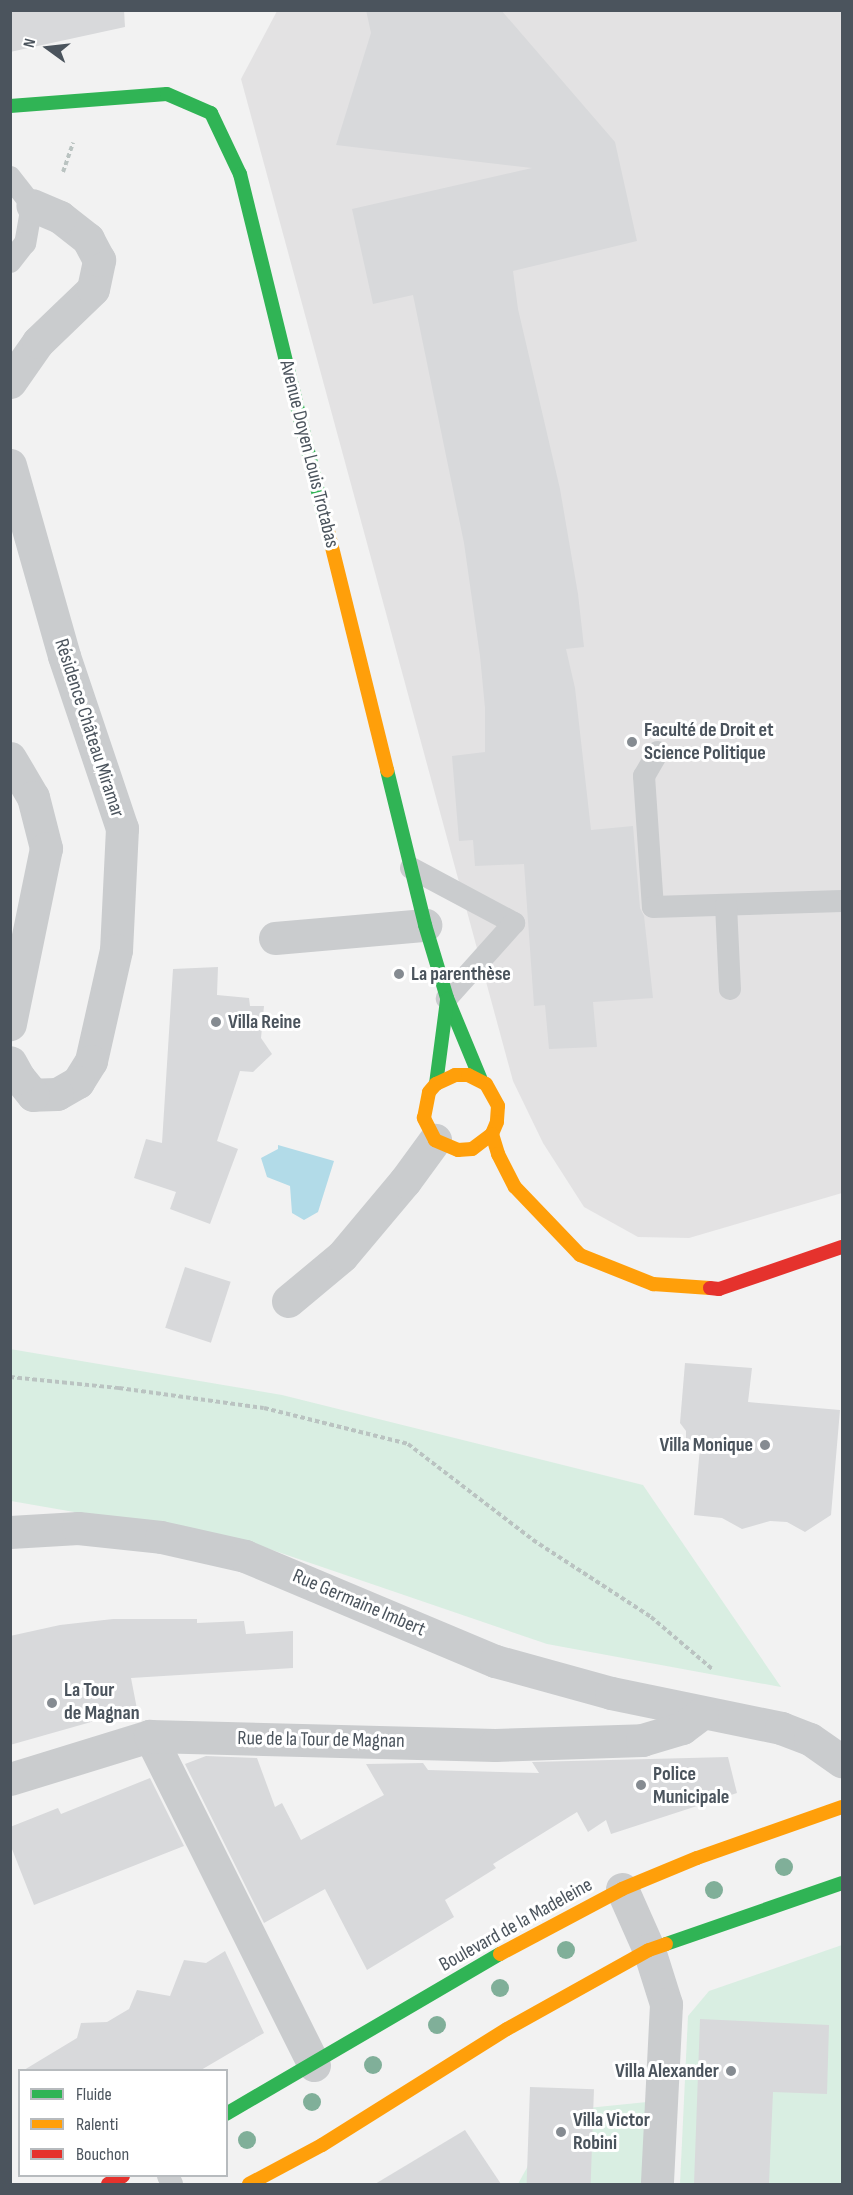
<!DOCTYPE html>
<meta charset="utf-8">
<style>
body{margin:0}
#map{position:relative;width:853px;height:2195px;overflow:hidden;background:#f2f2f2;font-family:"Sofia Sans Condensed",sans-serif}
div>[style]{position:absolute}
.education>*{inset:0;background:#e3e2e3}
.green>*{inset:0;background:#d9eee2}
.water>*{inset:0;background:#b2dbe8}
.building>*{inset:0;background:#d8d9db;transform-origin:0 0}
.path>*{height:4px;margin-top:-2px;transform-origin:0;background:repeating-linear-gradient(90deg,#bac3c1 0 4.5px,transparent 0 7.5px)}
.lane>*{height:22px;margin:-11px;padding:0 11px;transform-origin:11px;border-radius:11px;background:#caccce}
.street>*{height:33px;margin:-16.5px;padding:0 16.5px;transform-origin:16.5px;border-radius:16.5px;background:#caccce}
.fast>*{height:14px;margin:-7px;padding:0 7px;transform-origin:7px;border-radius:7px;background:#30b455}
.slow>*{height:14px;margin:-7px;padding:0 7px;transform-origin:7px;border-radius:7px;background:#ff9f0a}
.jam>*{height:14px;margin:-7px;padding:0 7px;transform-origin:7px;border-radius:7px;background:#e5322d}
.trees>*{width:18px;height:18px;margin:-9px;border-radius:50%;background:#80af99}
.dots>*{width:16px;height:16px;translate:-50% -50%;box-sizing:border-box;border:3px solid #fff;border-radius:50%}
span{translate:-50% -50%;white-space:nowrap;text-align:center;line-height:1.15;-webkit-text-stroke:6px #fff;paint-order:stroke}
.street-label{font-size:20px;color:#4b545d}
.poi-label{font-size:20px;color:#4b545d;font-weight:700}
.left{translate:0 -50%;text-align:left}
.right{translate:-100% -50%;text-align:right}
.frame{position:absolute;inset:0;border:12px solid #4b545d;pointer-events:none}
.legend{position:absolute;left:18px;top:2069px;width:210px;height:108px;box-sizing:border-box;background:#fff;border:2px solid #b7bbbe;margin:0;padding:8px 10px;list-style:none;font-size:18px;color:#4b545d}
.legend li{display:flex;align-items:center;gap:12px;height:30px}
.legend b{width:30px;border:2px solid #b7bbbe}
.north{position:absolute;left:18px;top:18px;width:60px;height:60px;-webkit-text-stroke:4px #fff;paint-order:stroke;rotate:285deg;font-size:16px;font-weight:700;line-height:24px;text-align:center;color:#4b545d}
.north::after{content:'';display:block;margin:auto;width:21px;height:27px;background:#4b545d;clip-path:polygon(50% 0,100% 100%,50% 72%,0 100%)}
</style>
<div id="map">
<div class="education">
<div style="clip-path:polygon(277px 11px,842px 11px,842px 1193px,689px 1238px,638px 1237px,584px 1207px,543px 1143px,513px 1081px,241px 79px)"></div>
</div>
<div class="green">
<div style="clip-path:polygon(10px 1349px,282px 1395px,643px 1485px,781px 1687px,547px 1644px,252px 1543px,11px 1501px)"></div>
<div style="clip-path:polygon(842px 1945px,842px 2184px,680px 2184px,688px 2016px,709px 1991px)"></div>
<div style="clip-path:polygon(647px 2102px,643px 2184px,518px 2184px,558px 2111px)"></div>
</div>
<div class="water">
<div style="clip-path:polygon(278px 1145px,334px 1161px,318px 1212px,304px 1220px,292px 1213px,290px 1186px,267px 1177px,261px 1158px,278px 1149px)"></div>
</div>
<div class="building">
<div style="clip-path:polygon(10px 10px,124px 10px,125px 27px,10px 52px)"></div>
<div style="clip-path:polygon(366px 10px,501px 10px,615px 142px,637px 241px,513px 271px,518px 309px,560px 489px,578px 594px,584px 647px,566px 649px,575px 688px,591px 830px,633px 826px,640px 908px,644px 916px,653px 998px,593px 1002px,597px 1047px,549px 1049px,545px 1005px,534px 1006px,524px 864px,475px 866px,473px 840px,459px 841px,452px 756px,485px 752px,485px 708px,480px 656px,464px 543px,413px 295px,373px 304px,352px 209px,532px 168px,336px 145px,371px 33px)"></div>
<div style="clip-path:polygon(218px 967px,217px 995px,249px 998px,250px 1006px,264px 1006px,261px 1038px,272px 1054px,253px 1072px,240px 1071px,217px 1141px,238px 1149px,210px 1224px,170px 1209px,176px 1192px,134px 1178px,146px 1139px,162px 1143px,173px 969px)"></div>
<div style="left:185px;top:1267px;width:48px;height:64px;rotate:18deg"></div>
<div style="clip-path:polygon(685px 1363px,752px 1368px,748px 1402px,840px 1410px,831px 1515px,805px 1532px,787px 1522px,770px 1521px,742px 1529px,722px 1518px,694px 1515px,700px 1447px,686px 1444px,686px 1431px,680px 1423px)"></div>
<div style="clip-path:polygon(113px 1619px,197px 1619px,197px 1623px,244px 1621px,246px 1634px,293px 1631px,293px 1668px,131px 1678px,137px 1709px,10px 1745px,10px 1636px,60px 1625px)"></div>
<div style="clip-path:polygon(206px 1756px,257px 1758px,275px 1807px,282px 1803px,301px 1840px,384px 1795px,366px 1764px,423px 1763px,428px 1770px,539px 1773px,532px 1762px,728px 1757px,737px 1793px,611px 1834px,606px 1820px,588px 1832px,577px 1812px,493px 1864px,496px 1868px,445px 1900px,454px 1917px,367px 1970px,325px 1889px,264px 1923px,185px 1764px)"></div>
<div style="clip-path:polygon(150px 1778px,184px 1846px,34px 1905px,10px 1844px,10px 1827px,58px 1808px,61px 1814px)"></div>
<div style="clip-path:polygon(225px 1951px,264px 2033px,201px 2070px,24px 2070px,77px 2038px,81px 2023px,107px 2022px,129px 2009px,137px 1990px,170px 1996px,184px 1960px,206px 1963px)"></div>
<div style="clip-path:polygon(700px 2019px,829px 2025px,827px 2094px,773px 2092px,769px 2184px,694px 2184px)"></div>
<div style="left:530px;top:2087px;width:64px;height:97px;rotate:2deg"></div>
<div style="clip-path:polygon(465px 2130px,501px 2184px,375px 2184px)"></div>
</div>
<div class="path">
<div style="left:63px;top:172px;width:31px;rotate:-71deg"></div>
<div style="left:10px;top:1377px;width:110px;rotate:5.8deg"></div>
<div style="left:119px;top:1388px;width:146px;rotate:7.9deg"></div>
<div style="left:264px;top:1408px;width:148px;rotate:14deg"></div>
<div style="left:408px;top:1444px;width:158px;rotate:37.5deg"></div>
<div style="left:533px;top:1540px;width:141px;rotate:33.1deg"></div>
<div style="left:651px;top:1617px;width:80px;rotate:40.4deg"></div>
</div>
<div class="lane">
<div style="left:10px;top:177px;width:36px;rotate:52deg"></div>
<div style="left:32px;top:205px;width:39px;rotate:100deg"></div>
<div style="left:25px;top:243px;width:24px;rotate:128deg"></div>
<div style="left:658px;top:752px;width:28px;rotate:120deg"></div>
<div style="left:644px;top:776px;width:131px;rotate:86.1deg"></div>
<div style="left:653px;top:907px;width:189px;rotate:-1.8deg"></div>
<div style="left:411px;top:868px;width:117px;rotate:28.1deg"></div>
<div style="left:514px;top:923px;width:101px;rotate:131.8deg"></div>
<div style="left:726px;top:905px;width:84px;rotate:87.3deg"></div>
<div style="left:168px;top:2176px;width:9px;rotate:63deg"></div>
</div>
<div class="street">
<div style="left:10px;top:382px;width:49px;rotate:-55deg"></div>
<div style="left:38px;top:342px;width:76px;rotate:-43.9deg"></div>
<div style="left:93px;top:289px;width:30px;rotate:-78deg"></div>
<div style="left:99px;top:260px;width:24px;rotate:-118deg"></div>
<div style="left:88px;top:239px;width:36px;rotate:-142deg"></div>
<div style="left:60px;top:217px;width:30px;rotate:-157deg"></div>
<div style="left:10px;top:465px;width:198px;rotate:74.2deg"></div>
<div style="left:64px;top:656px;width:182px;rotate:71.4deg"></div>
<div style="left:122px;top:828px;width:122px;rotate:92.8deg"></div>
<div style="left:116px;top:950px;width:114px;rotate:102.7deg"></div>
<div style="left:91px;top:1061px;width:25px;rotate:122deg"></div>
<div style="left:78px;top:1082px;width:24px;rotate:150deg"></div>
<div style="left:57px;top:1094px;width:24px;rotate:178deg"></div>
<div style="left:33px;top:1095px;width:22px;rotate:-129deg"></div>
<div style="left:19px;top:1078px;width:18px;rotate:-119deg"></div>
<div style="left:10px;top:758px;width:45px;rotate:59.5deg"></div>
<div style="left:33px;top:797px;width:53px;rotate:75.7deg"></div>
<div style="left:46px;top:848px;width:180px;rotate:101.6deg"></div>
<div style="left:275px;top:938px;width:151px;rotate:-5deg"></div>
<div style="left:288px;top:1301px;width:70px;rotate:-39.8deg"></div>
<div style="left:342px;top:1256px;width:98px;rotate:-50deg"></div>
<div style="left:405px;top:1181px;width:51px;rotate:-53.8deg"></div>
<div style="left:10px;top:1532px;width:68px;rotate:-3.4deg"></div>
<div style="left:78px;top:1528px;width:83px;rotate:6.2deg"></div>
<div style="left:161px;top:1537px;width:86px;rotate:12.7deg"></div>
<div style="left:245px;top:1556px;width:271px;rotate:22.8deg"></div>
<div style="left:495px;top:1661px;width:120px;rotate:15.4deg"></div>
<div style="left:611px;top:1693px;width:174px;rotate:11.6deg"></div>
<div style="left:781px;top:1728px;width:31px;rotate:21deg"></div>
<div style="left:810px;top:1739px;width:39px;rotate:35deg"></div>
<div style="left:10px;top:1779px;width:146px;rotate:-17.1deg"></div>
<div style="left:622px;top:1889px;width:67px;rotate:66.1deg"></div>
<div style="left:649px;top:1950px;width:57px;rotate:72.5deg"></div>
<div style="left:666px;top:2004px;width:180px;rotate:92.9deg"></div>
<div style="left:314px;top:2065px;width:368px;rotate:-116.5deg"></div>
<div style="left:150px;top:1736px;width:345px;rotate:1.5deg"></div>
<div style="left:495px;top:1745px;width:147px;rotate:-1.9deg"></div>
<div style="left:642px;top:1740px;width:42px;rotate:-16.7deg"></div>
<div style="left:682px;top:1728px;width:25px;rotate:-37deg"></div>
</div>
<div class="fast">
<div style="left:10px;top:106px;width:157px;rotate:-4.4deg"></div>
<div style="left:167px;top:94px;width:48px;rotate:23.4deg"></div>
<div style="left:211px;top:113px;width:68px;rotate:64.6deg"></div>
<div style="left:240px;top:174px;width:355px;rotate:76.2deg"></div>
<div style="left:387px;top:770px;width:160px;rotate:76.2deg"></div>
<div style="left:425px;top:925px;width:76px;rotate:73.2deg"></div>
<div style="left:447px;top:998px;width:89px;rotate:67.5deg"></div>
<div style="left:436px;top:1084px;width:85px;rotate:-82.5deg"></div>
<div style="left:666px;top:1944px;width:186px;rotate:-19.1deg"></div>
<div style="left:226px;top:2114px;width:317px;rotate:-30.3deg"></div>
</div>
<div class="slow">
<div style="left:325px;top:519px;width:259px;rotate:76.1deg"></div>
<div style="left:492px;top:1134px;width:25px;rotate:143deg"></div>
<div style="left:472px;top:1149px;width:14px;rotate:176deg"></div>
<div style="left:458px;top:1150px;width:25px;rotate:-157deg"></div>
<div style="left:435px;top:1140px;width:25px;rotate:-117deg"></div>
<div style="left:424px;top:1118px;width:26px;rotate:-79deg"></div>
<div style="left:429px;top:1092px;width:11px;rotate:-49deg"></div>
<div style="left:436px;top:1084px;width:21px;rotate:-25deg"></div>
<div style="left:455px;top:1075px;width:13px"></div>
<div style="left:468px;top:1075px;width:20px;rotate:27deg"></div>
<div style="left:486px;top:1084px;width:25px;rotate:61deg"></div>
<div style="left:498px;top:1106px;width:16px;rotate:94deg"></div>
<div style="left:497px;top:1122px;width:13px;rotate:113deg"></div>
<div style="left:492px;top:1134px;width:21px;rotate:73deg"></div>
<div style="left:498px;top:1154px;width:37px;rotate:63deg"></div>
<div style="left:515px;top:1187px;width:94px;rotate:46.3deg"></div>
<div style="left:580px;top:1255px;width:79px;rotate:21.7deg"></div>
<div style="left:653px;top:1284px;width:57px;rotate:4deg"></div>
<div style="left:500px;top:1954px;width:138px;rotate:-28deg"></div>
<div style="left:622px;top:1889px;width:81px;rotate:-22.5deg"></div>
<div style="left:697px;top:1858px;width:154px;rotate:-19.4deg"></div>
<div style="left:249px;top:2184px;width:83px;rotate:-28.1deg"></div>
<div style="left:322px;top:2145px;width:218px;rotate:-32.1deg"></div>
<div style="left:507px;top:2029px;width:162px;rotate:-29.1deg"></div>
<div style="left:649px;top:1950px;width:18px;rotate:-19deg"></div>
</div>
<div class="jam">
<div style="left:710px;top:1288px;width:9px;rotate:6deg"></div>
<div style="left:719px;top:1289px;width:130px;rotate:-18.9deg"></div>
<div style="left:108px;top:2184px;width:17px;rotate:-28deg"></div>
</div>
<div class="trees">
<div style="left:784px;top:1867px"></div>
<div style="left:714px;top:1890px"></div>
<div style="left:566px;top:1950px"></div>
<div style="left:500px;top:1988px"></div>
<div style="left:437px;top:2025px"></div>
<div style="left:373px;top:2065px"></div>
<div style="left:312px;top:2102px"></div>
<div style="left:247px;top:2140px"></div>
</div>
<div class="dots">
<div style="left:632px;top:742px;background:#858b91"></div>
<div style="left:399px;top:974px;background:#858b91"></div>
<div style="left:216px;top:1022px;background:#858b91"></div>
<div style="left:765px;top:1445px;background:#858b91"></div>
<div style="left:52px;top:1703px;background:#858b91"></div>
<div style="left:641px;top:1785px;background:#858b91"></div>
<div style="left:731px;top:2071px;background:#858b91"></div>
<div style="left:561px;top:2132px;background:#858b91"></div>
</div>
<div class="street-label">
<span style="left:309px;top:454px;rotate:76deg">Avenue Doyen Louis Trotabas</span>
<span style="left:89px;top:728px;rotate:72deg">Résidence Château Miramar</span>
<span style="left:359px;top:1603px;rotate:23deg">Rue Germaine Imbert</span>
<span style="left:321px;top:1740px;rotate:1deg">Rue de la Tour de Magnan</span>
<span style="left:516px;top:1925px;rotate:-29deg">Boulevard de la Madeleine</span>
</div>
<div class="poi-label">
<span class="left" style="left:644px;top:742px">Faculté de Droit et<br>Science Politique</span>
<span class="left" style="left:411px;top:974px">La parenthèse</span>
<span class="left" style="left:228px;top:1022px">Villa Reine</span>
<span class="right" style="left:753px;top:1445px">Villa Monique</span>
<span class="left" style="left:64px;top:1702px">La Tour<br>de Magnan</span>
<span class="left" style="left:653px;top:1786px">Police<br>Municipale</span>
<span class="right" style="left:719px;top:2071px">Villa Alexander</span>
<span class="left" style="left:573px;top:2132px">Villa Victor<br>Robini</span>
</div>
<div class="frame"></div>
<ul class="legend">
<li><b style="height:8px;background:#30b455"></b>Fluide</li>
<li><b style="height:8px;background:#ff9f0a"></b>Ralenti</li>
<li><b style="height:8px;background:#e5322d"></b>Bouchon</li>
</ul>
<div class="north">N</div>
</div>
